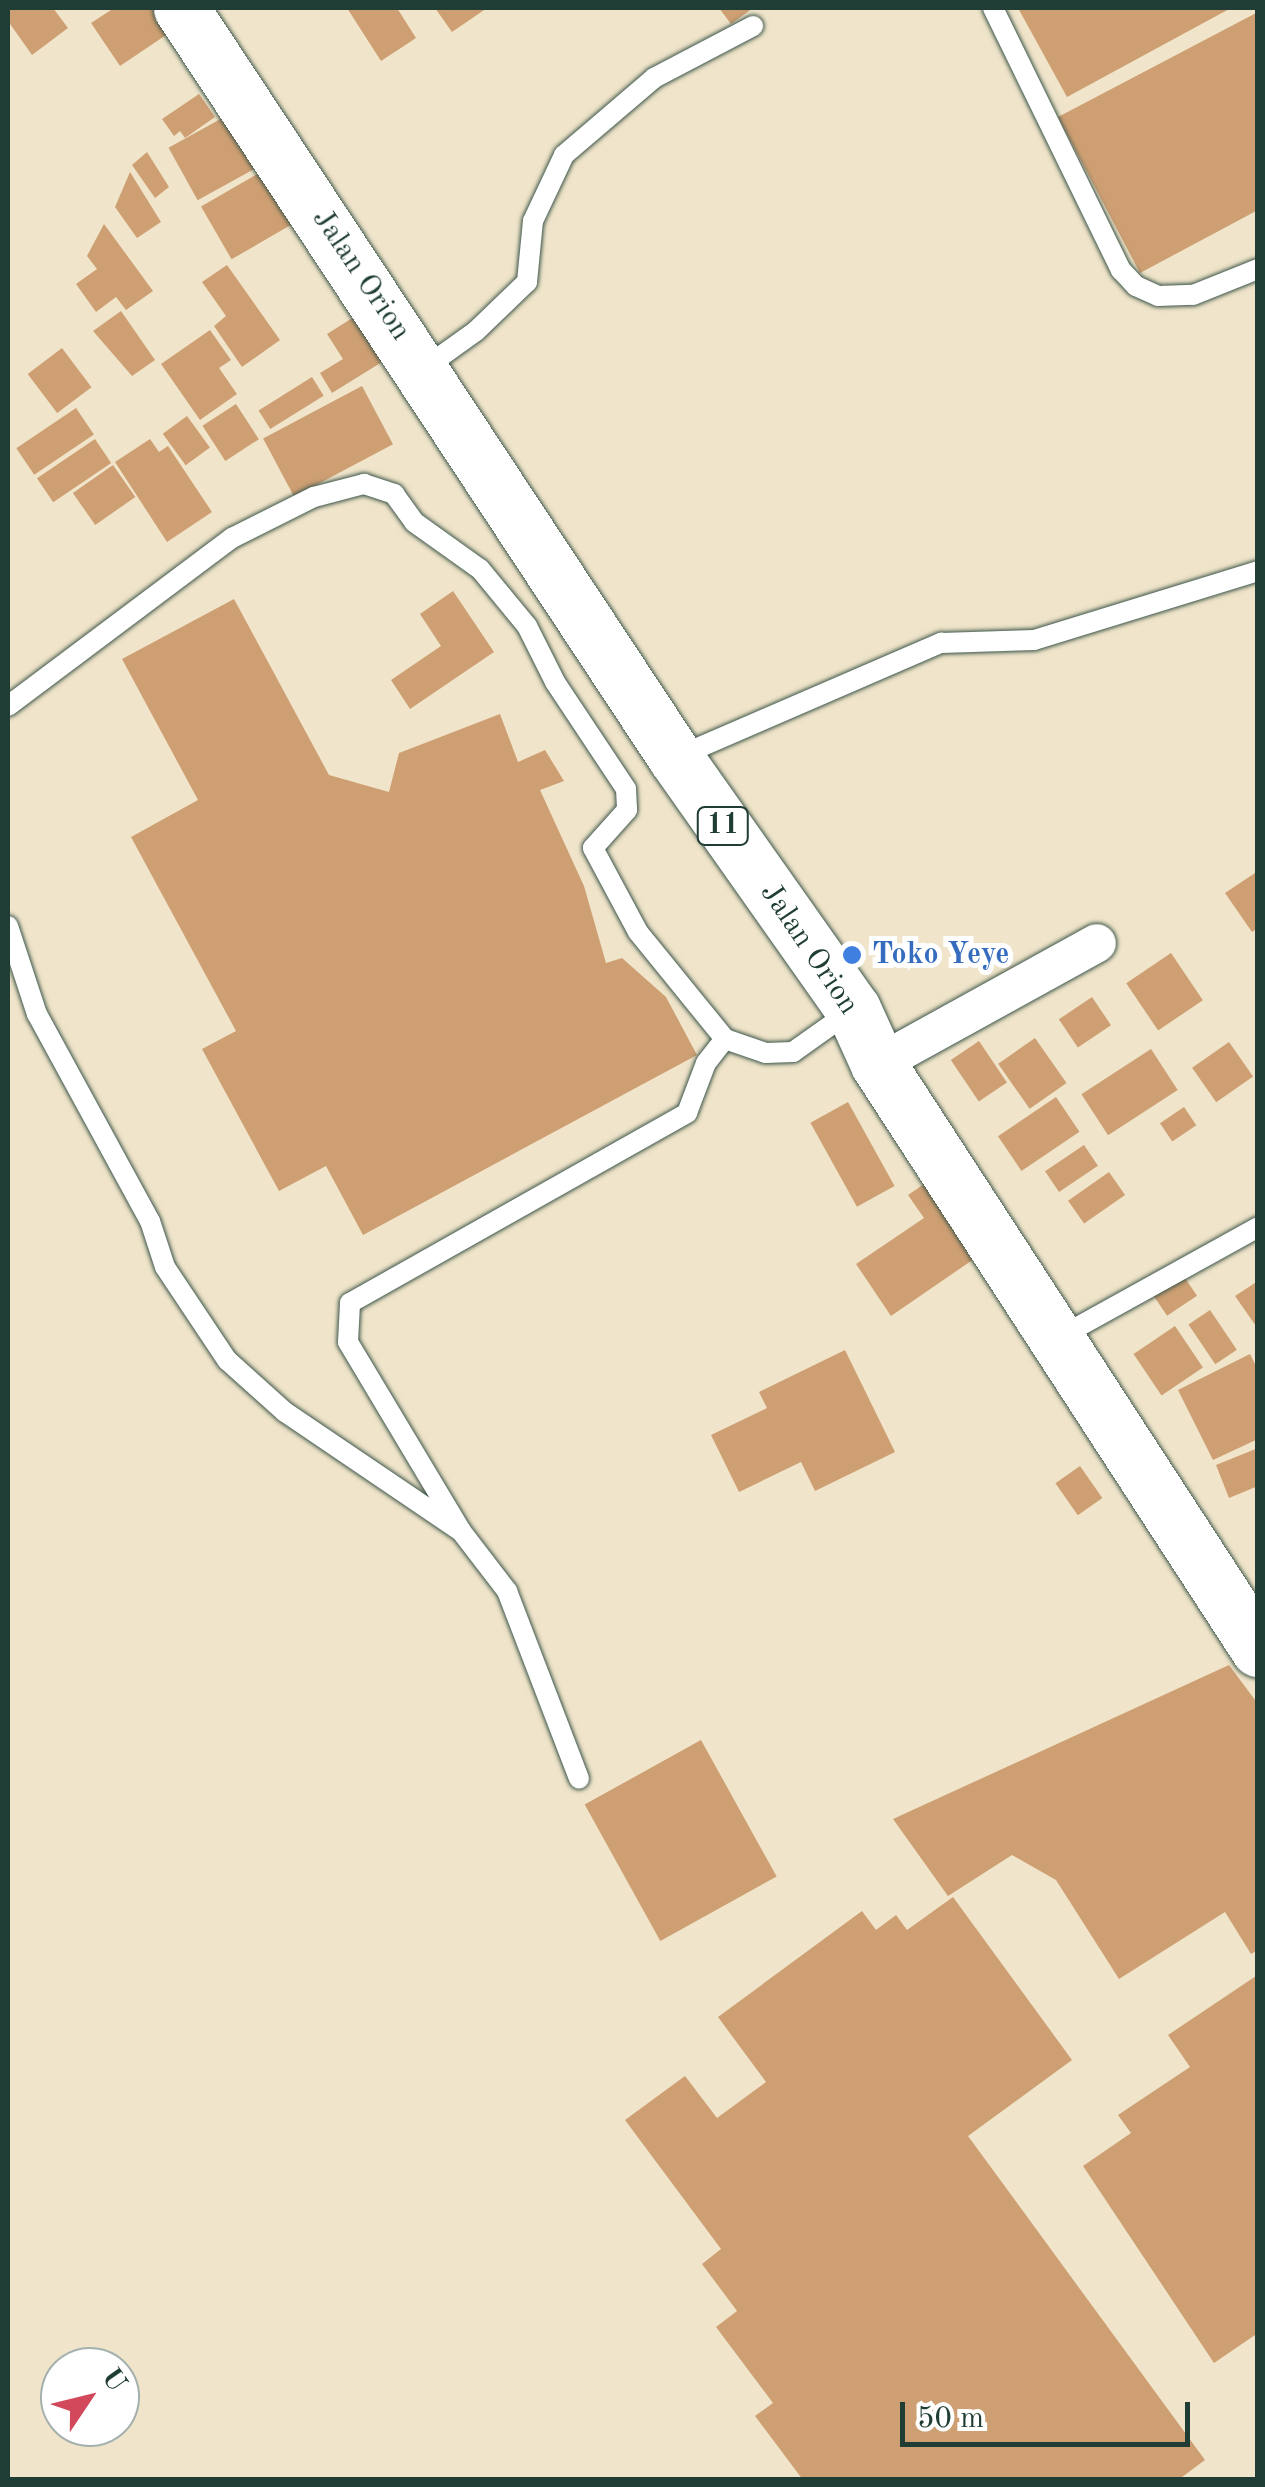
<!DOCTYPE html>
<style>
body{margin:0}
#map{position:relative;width:1265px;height:2487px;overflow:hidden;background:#f0e5ca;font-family:"Old Standard TT",serif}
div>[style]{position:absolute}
.building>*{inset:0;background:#ce9f73;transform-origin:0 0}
.roads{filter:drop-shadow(0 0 2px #3e564a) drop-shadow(0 0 2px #3e564a)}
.service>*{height:20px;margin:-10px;padding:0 10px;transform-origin:10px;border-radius:10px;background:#fff}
.minor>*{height:38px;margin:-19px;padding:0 19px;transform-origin:19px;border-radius:19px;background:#fff}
.trunk>*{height:55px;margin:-27.5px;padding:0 27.5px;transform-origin:27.5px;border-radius:27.5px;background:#fff}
.dots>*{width:28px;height:28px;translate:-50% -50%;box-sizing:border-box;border:5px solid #fff;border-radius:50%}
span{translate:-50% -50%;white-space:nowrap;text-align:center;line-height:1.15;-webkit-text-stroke:10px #fff;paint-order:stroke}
.shield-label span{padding:2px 8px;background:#fff;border:2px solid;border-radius:8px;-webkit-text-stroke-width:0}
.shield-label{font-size:28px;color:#1f3d34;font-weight:700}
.street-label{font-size:30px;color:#1f3d34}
.shop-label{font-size:30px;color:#366cbe;font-weight:700}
.left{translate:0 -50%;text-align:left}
.frame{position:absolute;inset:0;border:10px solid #1f3d34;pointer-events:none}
.north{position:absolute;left:40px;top:2347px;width:100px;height:100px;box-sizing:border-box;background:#fff;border:2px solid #a5b1ae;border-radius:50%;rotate:55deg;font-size:28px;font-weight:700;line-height:40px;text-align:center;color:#1f3d34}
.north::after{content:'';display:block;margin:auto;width:35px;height:45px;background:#d1495b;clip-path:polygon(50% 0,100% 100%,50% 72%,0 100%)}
.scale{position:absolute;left:900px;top:2402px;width:290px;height:45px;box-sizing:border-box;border:5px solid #1f3d34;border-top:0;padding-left:12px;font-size:30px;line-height:35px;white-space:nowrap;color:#1f3d34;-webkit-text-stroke:8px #fff;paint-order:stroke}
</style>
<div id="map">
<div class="building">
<div style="clip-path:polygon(8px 8px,53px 8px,68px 28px,32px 55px,8px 21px)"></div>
<div style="clip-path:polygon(114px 8px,161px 8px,175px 29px,120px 66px,91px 23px)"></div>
<div style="clip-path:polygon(347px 8px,397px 8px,416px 38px,381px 61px)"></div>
<div style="clip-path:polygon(435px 8px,487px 8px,452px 32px)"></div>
<div style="clip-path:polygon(719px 8px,753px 8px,731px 24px)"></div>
<div style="clip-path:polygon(1018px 8px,1231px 8px,1067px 97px)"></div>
<div style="clip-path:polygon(1258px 12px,1258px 210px,1140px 273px,1058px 117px)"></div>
<div style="clip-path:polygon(199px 94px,215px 117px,185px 138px,180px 131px,174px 136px,162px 119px)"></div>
<div style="left:235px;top:111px;width:60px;height:76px;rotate:61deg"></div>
<div style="clip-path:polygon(147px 152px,169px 187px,155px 198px,132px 165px)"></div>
<div style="left:266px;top:169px;width:61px;height:75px;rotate:60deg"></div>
<div style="clip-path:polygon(130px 172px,161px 222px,137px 238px,115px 207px)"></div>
<div style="clip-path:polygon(104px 224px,153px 291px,126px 310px,116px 297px,96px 312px,76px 284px,97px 269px,87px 256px)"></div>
<div style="clip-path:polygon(227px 265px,280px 340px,242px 367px,214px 326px,226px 316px,202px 282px)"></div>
<div style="clip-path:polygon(121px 311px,155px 360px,132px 376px,93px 331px)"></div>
<div style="clip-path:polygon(354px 317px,382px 362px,332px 393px,320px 373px,343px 359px,327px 334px)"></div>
<div style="clip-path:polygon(210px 330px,231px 360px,219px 368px,237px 394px,200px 420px,161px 364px)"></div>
<div style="left:62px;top:348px;width:49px;height:43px;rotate:53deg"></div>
<div style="left:312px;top:377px;width:22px;height:63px;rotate:58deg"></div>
<div style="left:362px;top:386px;width:66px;height:112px;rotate:62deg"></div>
<div style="left:236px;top:404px;width:42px;height:40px;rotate:57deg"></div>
<div style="left:76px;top:408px;width:32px;height:72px;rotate:56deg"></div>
<div style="left:187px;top:416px;width:39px;height:30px;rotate:54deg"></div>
<div style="left:95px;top:439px;width:29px;height:70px;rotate:56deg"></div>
<div style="clip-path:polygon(150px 439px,159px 452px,168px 446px,212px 512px,167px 542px,115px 462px)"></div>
<div style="left:113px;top:465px;width:39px;height:49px;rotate:55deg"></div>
<div style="clip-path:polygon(453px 591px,494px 652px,410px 709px,391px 680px,441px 646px,420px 614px)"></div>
<div style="clip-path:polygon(234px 599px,329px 775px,389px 792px,399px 753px,500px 714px,518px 762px,545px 750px,564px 781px,540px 790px,584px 886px,606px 963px,622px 958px,666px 997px,697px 1055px,363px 1235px,326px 1166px,279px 1191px,202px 1049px,236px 1031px,131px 837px,198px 800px,122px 659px)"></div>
<div style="clip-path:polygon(1258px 871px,1258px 928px,1252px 932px,1225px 893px)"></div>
<div style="left:1171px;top:953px;width:57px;height:54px;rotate:56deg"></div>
<div style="left:1092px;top:997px;width:34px;height:40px;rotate:56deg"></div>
<div style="left:1035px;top:1038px;width:55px;height:45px;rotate:55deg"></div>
<div style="left:979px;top:1041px;width:50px;height:34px;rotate:56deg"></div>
<div style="left:1229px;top:1042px;width:42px;height:45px;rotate:55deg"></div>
<div style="left:1151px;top:1049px;width:49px;height:83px;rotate:57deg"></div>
<div style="left:1056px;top:1097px;width:42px;height:70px;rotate:56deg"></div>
<div style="left:848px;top:1102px;width:96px;height:43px;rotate:61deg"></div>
<div style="left:1184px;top:1107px;width:22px;height:29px;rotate:56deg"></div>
<div style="left:1084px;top:1145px;width:25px;height:47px;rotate:56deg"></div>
<div style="left:1109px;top:1172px;width:28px;height:50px;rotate:55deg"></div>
<div style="clip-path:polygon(936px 1176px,987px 1250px,891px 1316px,856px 1264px,924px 1218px,908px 1195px)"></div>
<div style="left:1183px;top:1275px;width:25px;height:36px;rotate:56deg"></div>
<div style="clip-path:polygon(1258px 1281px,1258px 1329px,1235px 1296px)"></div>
<div style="left:1210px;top:1310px;width:48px;height:26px;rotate:56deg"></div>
<div style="left:1175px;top:1326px;width:50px;height:50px;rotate:56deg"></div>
<div style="clip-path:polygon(845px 1350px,895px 1452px,815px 1491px,801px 1462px,739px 1492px,711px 1435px,767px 1408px,759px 1392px)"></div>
<div style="clip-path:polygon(1250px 1354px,1258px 1370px,1258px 1439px,1213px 1460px,1178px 1390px)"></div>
<div style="clip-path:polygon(1258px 1448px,1258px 1486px,1229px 1498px,1216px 1465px)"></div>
<div style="left:1080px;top:1466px;width:39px;height:30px;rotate:55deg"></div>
<div style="clip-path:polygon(1229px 1665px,1258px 1704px,1258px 1950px,1251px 1954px,1225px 1912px,1119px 1979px,1056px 1880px,1012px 1855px,948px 1896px,893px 1819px)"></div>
<div style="left:701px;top:1740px;width:156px;height:133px;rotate:61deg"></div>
<div style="clip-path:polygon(953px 1897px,1072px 2060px,968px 2136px,1205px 2460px,1178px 2480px,803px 2480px,755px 2416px,773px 2403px,716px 2327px,737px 2311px,702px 2264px,721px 2249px,625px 2120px,685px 2076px,717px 2118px,766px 2082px,718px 2017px,862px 1911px,876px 1930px,896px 1915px,907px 1930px)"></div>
<div style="clip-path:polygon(1256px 1976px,1258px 2333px,1214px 2363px,1083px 2166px,1131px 2133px,1118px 2115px,1190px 2067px,1168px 2035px)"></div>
</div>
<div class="roads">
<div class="service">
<div style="left:993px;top:8px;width:292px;rotate:64deg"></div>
<div style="left:1121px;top:270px;width:22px;rotate:47deg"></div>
<div style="left:1136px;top:286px;width:24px;rotate:24deg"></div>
<div style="left:1158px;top:296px;width:35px;rotate:-2deg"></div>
<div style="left:1193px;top:295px;width:70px;rotate:-21.8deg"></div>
<div style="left:423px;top:369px;width:65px;rotate:-35.6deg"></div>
<div style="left:476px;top:331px;width:71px;rotate:-43.9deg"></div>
<div style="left:527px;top:282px;width:61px;rotate:-84.4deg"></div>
<div style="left:533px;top:221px;width:73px;rotate:-64.8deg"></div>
<div style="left:564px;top:155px;width:118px;rotate:-40.5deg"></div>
<div style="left:654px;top:78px;width:112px;rotate:-27.7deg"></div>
<div style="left:8px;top:706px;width:280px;rotate:-36.9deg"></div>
<div style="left:232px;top:538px;width:92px;rotate:-26.6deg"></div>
<div style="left:314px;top:497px;width:52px;rotate:-14.6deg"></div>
<div style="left:364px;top:484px;width:32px;rotate:18deg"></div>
<div style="left:394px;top:494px;width:34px;rotate:54deg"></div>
<div style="left:414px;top:522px;width:81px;rotate:35.5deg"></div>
<div style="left:480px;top:569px;width:74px;rotate:50.5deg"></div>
<div style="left:527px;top:626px;width:63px;rotate:63.4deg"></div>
<div style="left:555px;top:682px;width:128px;rotate:56.4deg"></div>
<div style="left:626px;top:789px;width:21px;rotate:87deg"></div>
<div style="left:627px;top:810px;width:51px;rotate:131.8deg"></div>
<div style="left:593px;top:848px;width:95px;rotate:61.8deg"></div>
<div style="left:638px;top:932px;width:138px;rotate:50.9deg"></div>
<div style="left:677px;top:757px;width:288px;rotate:-23.4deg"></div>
<div style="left:941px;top:643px;width:93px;rotate:-1.8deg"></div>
<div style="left:1034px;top:640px;width:234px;rotate:-17.1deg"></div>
<div style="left:8px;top:926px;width:93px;rotate:71.8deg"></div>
<div style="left:37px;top:1014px;width:236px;rotate:61.4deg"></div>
<div style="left:150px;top:1221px;width:48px;rotate:71.9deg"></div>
<div style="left:165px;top:1267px;width:112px;rotate:56.3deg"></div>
<div style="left:227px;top:1360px;width:78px;rotate:41.9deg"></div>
<div style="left:285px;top:1412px;width:212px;rotate:34.1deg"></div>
<div style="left:461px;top:1531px;width:220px;rotate:-120.9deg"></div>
<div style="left:348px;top:1342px;width:39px;rotate:-87deg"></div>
<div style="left:350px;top:1303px;width:387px;rotate:-29.4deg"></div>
<div style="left:687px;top:1113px;width:53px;rotate:-69.2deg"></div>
<div style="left:706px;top:1063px;width:31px;rotate:-52deg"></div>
<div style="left:725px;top:1039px;width:43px;rotate:18.9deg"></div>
<div style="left:766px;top:1053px;width:27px;rotate:-2deg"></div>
<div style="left:793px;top:1052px;width:72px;rotate:-35.4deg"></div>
<div style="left:1058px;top:1338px;width:229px;rotate:-29deg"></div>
<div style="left:461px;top:1531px;width:76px;rotate:52.5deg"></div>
<div style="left:507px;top:1591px;width:201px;rotate:69deg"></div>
</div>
<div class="minor">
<div style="left:878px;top:1064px;width:250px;rotate:-28.9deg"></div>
</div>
<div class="trunk">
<div style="left:181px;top:8px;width:897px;rotate:56.59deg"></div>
<div style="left:675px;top:757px;width:309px;rotate:54.8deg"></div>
<div style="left:853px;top:1009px;width:60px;rotate:65.6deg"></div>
<div style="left:878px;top:1064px;width:698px;rotate:56.99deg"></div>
</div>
</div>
<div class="dots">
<div style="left:852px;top:955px;background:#3f7fe0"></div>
</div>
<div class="shield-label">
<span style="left:723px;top:826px">11</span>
</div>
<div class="street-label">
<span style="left:361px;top:275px;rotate:56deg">Jalan Orion</span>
<span style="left:809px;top:949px;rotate:56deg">Jalan Orion</span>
</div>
<div class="shop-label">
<span class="left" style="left:872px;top:955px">Toko Yeye</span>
</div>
<div class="frame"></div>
<div class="north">U</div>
<div class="scale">50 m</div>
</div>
